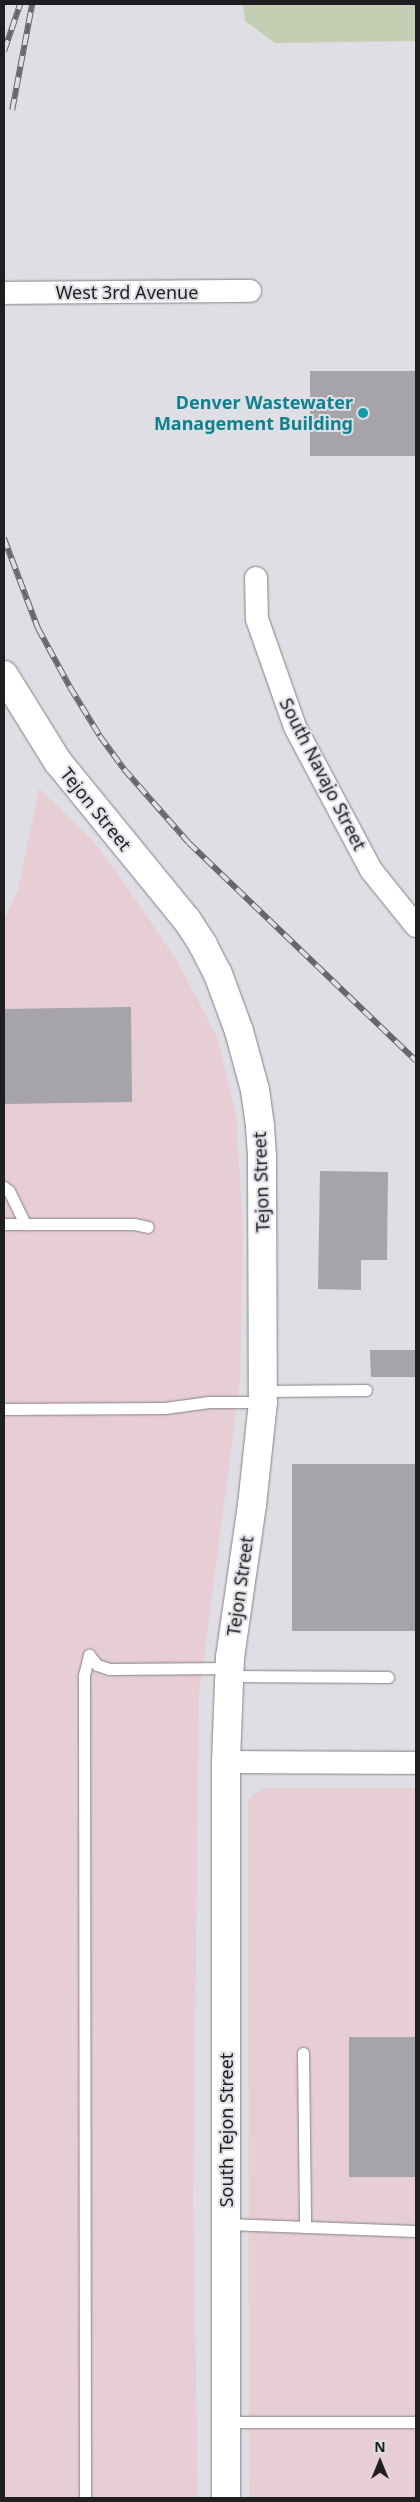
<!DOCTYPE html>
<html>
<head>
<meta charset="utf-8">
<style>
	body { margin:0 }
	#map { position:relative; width:420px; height:2502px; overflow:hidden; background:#dedee4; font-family:"Noto Sans",sans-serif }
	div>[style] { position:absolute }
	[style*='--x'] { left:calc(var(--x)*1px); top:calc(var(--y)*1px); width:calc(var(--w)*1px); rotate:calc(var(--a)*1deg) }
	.industrial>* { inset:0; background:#e7cdd4 }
	.green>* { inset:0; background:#c3ceb3 }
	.building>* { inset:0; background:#a6a3a9 }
	.roads { filter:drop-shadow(0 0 1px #838288) drop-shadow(0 0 1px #838288) }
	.service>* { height:11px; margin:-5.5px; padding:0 5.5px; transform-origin:5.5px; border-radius:5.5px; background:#fff }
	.minor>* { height:22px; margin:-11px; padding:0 11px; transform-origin:11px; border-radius:11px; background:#fff }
	.tertiary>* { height:28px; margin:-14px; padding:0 14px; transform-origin:14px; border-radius:14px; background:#fff }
	.rail>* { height:5.5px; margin-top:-2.75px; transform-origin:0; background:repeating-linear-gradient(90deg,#dedee4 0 11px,#67676a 0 22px); box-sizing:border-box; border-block:1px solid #67676a }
	.dots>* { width:14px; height:14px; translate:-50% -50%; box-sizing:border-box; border:2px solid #dedee4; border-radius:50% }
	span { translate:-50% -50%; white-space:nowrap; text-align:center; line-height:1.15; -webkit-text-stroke:4px #dedee4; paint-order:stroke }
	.street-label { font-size:18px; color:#1f1f21 }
	.culture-label { font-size:18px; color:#0d838f; font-weight:700 }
	.right { translate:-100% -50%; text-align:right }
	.frame { position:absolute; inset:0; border:5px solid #1f1f21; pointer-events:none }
	.north { position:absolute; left:355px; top:2437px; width:50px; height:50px; -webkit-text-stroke:4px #dedee4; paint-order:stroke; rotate:0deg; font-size:14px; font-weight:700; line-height:20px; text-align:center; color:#1f1f21 }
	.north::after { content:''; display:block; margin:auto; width:18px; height:22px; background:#1f1f21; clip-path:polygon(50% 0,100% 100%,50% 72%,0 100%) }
</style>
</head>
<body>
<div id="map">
	<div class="industrial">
		<i style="clip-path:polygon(39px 788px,94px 842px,138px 903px,179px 964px,218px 1039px,236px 1116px,243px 1230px,240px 1382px,199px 1696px,193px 2200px,198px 2498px,4px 2498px,4px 920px,18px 890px)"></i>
		<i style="clip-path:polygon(265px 1788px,416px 1788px,416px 2498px,249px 2498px,248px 1802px,252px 1796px)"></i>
	</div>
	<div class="green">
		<i style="clip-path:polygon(243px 4px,416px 4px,416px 41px,275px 43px,245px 21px)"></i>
	</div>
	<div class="building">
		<i style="clip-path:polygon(310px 371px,416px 371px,416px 456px,310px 456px)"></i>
		<i style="clip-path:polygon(131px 1007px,132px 1102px,4px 1104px,4px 1009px)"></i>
		<i style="clip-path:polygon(320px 1171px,388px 1172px,387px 1260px,361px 1260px,361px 1290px,318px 1289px)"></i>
		<i style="clip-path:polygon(370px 1350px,416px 1350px,416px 1377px,371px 1377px)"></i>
		<i style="clip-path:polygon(292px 1464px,416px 1464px,416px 1631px,292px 1631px)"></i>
		<i style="clip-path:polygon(349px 2037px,416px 2037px,416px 2177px,349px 2177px)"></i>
	</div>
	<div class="roads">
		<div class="service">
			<i style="--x:4;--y:1187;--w:6;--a:39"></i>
			<i style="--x:9;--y:1191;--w:37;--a:64"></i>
			<i style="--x:4;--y:1224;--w:130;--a:0"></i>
			<i style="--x:134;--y:1224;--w:14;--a:12"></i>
			<i style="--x:263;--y:1391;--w:103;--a:-0.6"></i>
			<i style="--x:4;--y:1409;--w:161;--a:-0.4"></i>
			<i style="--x:165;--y:1408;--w:44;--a:-7.8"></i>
			<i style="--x:209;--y:1402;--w:54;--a:0"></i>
			<i style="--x:89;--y:1655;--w:13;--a:51"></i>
			<i style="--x:97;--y:1665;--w:13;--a:18"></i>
			<i style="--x:109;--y:1669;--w:121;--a:-0.5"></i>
			<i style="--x:229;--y:1676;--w:159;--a:0.4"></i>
			<i style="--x:303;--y:2053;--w:174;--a:89.3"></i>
			<i style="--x:226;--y:2224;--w:190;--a:2.1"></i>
			<i style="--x:226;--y:2422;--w:190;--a:0"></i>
			<i style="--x:85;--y:2498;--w:823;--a:-90.07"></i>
			<i style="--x:84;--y:1675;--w:21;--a:-76"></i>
		</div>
		<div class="minor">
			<i style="--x:4;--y:293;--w:246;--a:-0.5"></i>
			<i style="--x:256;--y:578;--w:41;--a:88.6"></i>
			<i style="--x:257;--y:619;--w:114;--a:70.6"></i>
			<i style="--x:295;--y:727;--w:162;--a:62"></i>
			<i style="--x:371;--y:870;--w:72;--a:51.2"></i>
			<i style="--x:226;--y:1762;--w:190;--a:0.3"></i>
		</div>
		<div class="tertiary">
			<i style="--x:4;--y:675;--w:102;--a:58.2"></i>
			<i style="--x:58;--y:762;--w:204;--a:50.8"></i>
			<i style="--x:187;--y:920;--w:30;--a:57"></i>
			<i style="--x:203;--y:945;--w:33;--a:63"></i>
			<i style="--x:218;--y:974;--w:61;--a:69.8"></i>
			<i style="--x:239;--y:1031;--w:61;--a:74.8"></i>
			<i style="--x:255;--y:1090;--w:37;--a:82"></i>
			<i style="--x:260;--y:1127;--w:31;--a:86"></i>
			<i style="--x:262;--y:1158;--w:244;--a:89.8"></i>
			<i style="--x:263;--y:1402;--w:104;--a:96.1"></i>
			<i style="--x:252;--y:1505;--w:154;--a:98.2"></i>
			<i style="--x:230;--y:1657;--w:105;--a:92.2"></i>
			<i style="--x:226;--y:1762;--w:736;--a:90"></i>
		</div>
	</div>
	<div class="rail">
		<i style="--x:4;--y:51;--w:50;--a:-71.2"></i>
		<i style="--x:12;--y:110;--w:108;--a:-79.3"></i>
		<i style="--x:4;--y:538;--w:96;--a:69.3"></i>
		<i style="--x:38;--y:628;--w:67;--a:61.5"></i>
		<i style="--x:70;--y:687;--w:57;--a:58.5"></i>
		<i style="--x:100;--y:736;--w:41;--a:54"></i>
		<i style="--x:124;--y:769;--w:98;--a:48.7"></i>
		<i style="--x:189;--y:843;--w:315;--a:43.8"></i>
	</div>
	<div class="dots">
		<i style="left:363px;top:413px;background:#0f9aa8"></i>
	</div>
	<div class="street-label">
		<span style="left:127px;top:292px">West 3rd Avenue</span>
		<span style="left:323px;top:774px;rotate:63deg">South Navajo Street</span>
		<span style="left:96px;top:809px;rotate:51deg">Tejon Street</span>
		<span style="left:261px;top:1182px;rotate:-92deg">Tejon Street</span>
		<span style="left:240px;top:1586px;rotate:-82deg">Tejon Street</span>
		<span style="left:226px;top:2130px;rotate:-90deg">South Tejon Street</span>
	</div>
	<div class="culture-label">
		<span class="right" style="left:353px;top:413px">Denver Wastewater<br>Management Building</span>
	</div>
	<div class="frame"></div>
	<div class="north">N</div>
</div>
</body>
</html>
